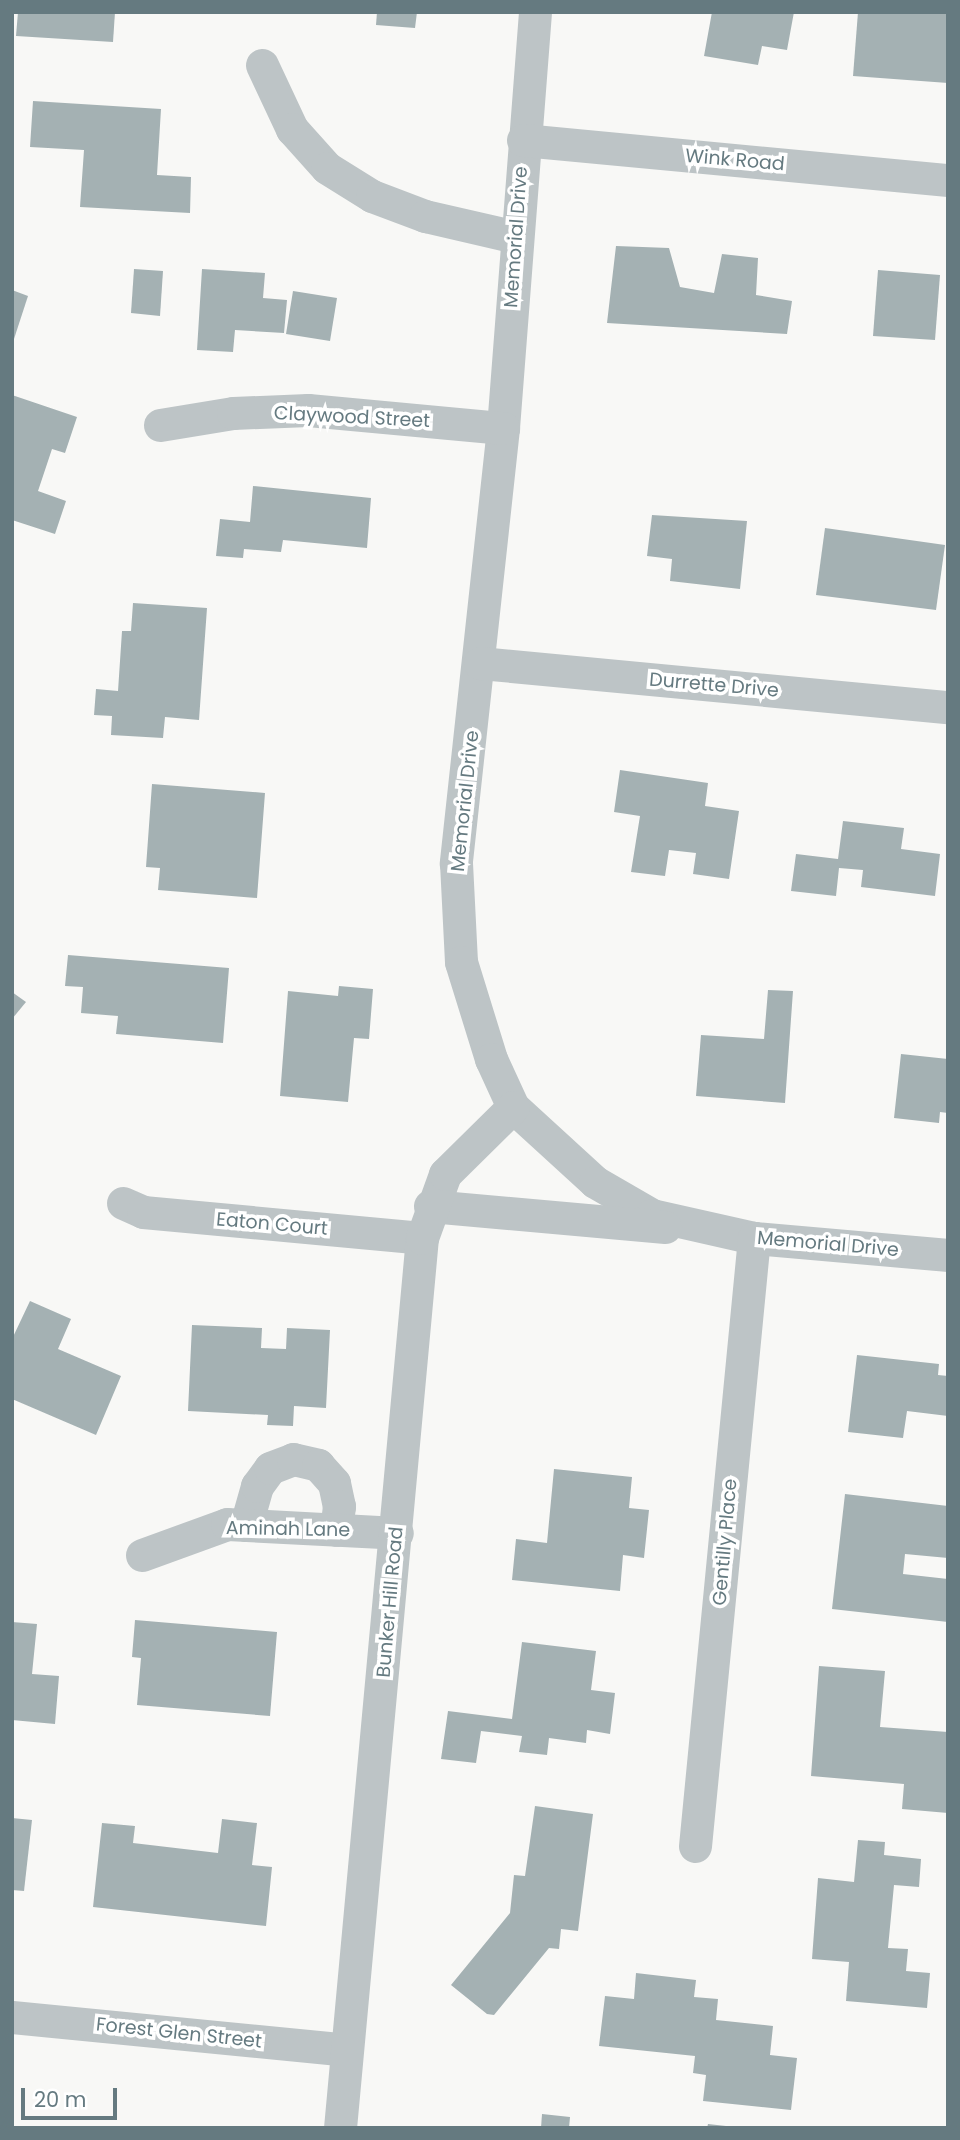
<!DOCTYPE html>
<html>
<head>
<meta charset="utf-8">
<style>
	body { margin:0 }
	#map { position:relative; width:960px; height:2140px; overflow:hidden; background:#f8f8f6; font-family:Poppins,sans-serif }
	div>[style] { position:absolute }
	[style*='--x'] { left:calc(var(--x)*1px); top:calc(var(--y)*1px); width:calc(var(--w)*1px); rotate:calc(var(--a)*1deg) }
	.building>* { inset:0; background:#a4b1b3 }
	.minor>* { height:33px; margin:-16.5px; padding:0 16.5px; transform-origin:16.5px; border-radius:16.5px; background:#bdc4c6 }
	span { translate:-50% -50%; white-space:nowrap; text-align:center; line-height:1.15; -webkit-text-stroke:7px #fff; paint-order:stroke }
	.street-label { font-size:19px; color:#657a80 }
	.frame { position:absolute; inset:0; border:14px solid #657a80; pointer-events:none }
	.scale { position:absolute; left:21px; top:2088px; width:96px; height:32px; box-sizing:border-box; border:4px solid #657a80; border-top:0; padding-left:9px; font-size:21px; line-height:24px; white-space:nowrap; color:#657a80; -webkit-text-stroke:5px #fff; paint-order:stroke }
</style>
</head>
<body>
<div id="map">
	<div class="building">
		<i style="clip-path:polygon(18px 12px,115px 12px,113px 42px,16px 36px)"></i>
		<i style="clip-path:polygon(377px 12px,417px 12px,415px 28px,376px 25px)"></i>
		<i style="clip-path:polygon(712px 12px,794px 12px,787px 50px,762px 46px,758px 65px,704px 56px)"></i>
		<i style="clip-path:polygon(858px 12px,948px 12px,948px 83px,853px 76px)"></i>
		<i style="clip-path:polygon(33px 101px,161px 109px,157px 175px,191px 177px,190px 213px,80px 207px,84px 150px,30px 147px)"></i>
		<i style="clip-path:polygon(616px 246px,669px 248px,680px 287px,714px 293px,722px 254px,758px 258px,756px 295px,792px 301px,787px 334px,607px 323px)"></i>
		<i style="clip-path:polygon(134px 269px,163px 271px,160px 316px,131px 313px)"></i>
		<i style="clip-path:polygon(202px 269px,265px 273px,263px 298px,287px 300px,284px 333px,235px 330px,233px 352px,197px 350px)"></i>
		<i style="clip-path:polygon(878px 270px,940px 275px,935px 340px,873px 336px)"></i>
		<i style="clip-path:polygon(12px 290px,28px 296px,13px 342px,12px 342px)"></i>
		<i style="clip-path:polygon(293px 291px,337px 298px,330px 341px,286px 334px)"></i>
		<i style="clip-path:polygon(12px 395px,77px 417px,65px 453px,52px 449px,38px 491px,66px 501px,55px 534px,12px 520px)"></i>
		<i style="clip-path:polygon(253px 486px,371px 498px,367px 548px,283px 540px,281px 552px,244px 549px,243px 558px,216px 556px,220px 519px,250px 522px)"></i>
		<i style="clip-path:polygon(652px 515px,747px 521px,740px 589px,670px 581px,672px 559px,647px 556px)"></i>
		<i style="clip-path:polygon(825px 528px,945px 545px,936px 610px,816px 595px)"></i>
		<i style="clip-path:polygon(133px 603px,207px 608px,199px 720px,165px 717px,163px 738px,111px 735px,112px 716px,94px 715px,96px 689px,118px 691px,122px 631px,131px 631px)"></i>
		<i style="clip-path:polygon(620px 770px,708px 783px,705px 806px,739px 811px,729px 879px,693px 874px,696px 853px,669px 850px,665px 876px,631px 872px,640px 816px,614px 812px)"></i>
		<i style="clip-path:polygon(152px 784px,265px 793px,257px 898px,158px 890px,160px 868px,146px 867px)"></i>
		<i style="clip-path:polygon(843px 821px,904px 828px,901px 849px,940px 854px,935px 896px,861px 887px,863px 870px,839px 868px,836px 896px,791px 891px,796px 854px,838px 859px)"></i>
		<i style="clip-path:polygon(68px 955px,229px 968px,223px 1043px,116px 1034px,118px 1016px,81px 1013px,83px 987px,65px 986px)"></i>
		<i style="clip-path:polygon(339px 986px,373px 989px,369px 1039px,354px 1038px,348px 1102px,280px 1096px,288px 991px,338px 996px)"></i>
		<i style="clip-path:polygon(768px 990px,793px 991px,785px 1103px,696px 1096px,701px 1035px,764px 1039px)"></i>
		<i style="clip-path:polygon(12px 992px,26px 1002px,12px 1019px)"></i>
		<i style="clip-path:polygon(901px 1054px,948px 1059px,948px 1113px,940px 1112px,939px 1123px,894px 1118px)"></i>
		<i style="clip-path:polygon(30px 1301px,71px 1319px,58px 1349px,121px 1376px,96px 1435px,12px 1399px,12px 1339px)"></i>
		<i style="clip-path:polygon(192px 1325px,262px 1328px,261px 1348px,286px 1349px,287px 1328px,330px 1330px,326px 1408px,294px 1406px,293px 1426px,267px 1425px,268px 1415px,188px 1411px)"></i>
		<i style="clip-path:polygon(857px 1355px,939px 1364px,938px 1375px,948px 1376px,948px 1416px,907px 1411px,903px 1438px,848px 1432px)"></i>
		<i style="clip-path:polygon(554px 1469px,632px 1477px,629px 1508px,649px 1510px,644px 1558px,623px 1555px,620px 1591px,512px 1580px,516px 1539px,547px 1543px)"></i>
		<i style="clip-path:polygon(845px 1494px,948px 1506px,948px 1558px,905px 1554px,903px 1574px,948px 1579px,948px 1622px,832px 1609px)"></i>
		<i style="clip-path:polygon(135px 1620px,277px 1632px,270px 1716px,137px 1705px,141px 1658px,132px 1657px)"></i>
		<i style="clip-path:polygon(12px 1622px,37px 1624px,32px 1674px,59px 1676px,55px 1724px,12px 1720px)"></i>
		<i style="clip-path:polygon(522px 1642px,596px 1651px,591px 1690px,615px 1693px,610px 1734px,587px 1730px,586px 1743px,549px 1738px,547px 1755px,519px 1752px,522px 1736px,481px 1731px,476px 1763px,441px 1759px,448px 1711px,512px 1719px)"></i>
		<i style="clip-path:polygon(819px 1666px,885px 1671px,880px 1727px,948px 1732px,948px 1813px,902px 1809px,904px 1784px,811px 1776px)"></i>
		<i style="clip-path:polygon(535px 1806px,593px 1814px,578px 1931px,561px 1929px,559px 1949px,549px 1948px,494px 2015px,487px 2014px,451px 1985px,510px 1913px,514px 1875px,525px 1876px)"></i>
		<i style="clip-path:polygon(12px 1818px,32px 1820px,24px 1891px,12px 1890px)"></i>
		<i style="clip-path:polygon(222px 1819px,257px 1823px,252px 1865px,272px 1867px,266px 1926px,93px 1907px,102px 1823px,135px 1826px,133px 1843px,218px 1853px)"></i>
		<i style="clip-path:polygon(858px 1840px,885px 1842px,884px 1855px,921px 1859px,919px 1887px,894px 1885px,888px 1948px,908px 1949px,906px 1971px,930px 1973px,927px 2008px,846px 2001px,849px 1962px,812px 1959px,818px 1878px,854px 1882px)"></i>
		<i style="clip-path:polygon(636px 1973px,696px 1980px,694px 1997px,718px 1999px,716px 2020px,773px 2026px,770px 2055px,797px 2058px,791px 2110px,703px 2101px,706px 2075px,693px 2073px,695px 2056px,599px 2046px,605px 1996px,634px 1999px)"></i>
		<i style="clip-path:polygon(542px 2114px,570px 2117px,569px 2128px,541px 2128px)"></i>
		<i style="clip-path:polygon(708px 2124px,726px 2126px,726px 2128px,707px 2128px)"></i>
	</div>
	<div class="minor">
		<i style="--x:535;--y:12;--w:417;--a:94.4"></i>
		<i style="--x:503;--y:428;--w:438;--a:96.2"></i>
		<i style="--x:456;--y:863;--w:99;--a:87.1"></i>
		<i style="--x:461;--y:962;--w:102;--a:72.8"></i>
		<i style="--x:491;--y:1059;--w:53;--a:65.4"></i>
		<i style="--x:513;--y:1107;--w:111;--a:42.4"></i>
		<i style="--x:595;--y:1182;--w:66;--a:30.1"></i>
		<i style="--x:652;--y:1215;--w:105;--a:12.7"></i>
		<i style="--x:754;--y:1238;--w:195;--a:5"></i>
		<i style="--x:262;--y:65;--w:71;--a:64.9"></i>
		<i style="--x:292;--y:129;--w:52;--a:48.1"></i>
		<i style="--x:327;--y:168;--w:53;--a:31.9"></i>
		<i style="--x:372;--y:196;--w:57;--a:20.7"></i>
		<i style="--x:425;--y:216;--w:93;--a:13"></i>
		<i style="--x:523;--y:140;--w:427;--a:5.4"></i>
		<i style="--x:160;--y:425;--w:74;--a:-9.3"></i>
		<i style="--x:233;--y:413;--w:75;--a:-2.3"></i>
		<i style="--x:308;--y:410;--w:196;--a:5.3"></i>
		<i style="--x:480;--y:663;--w:470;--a:5.4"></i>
		<i style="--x:123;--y:1203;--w:22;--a:24"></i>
		<i style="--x:143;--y:1212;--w:280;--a:5.3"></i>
		<i style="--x:430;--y:1206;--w:236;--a:5.1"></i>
		<i style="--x:246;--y:1525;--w:41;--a:-74.2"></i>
		<i style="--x:257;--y:1486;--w:22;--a:-54"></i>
		<i style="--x:270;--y:1468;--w:25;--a:-21"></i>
		<i style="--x:293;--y:1459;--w:26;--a:13"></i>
		<i style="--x:318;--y:1465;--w:24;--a:48"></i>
		<i style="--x:334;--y:1483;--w:24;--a:78"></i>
		<i style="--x:339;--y:1506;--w:24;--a:97"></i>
		<i style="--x:142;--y:1555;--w:90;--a:-20"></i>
		<i style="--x:227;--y:1524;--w:170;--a:3"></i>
		<i style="--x:695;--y:1846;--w:611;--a:-84.46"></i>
		<i style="--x:12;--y:2017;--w:336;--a:5.6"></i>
		<i style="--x:340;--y:2128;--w:894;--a:-84.74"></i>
		<i style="--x:422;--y:1238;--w:68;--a:-70.2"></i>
		<i style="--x:445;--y:1174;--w:95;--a:-44.6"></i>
	</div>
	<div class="street-label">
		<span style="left:735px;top:160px;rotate:5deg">Wink Road</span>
		<span style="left:516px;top:237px;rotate:-86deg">Memorial Drive</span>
		<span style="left:352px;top:417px;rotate:3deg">Claywood Street</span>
		<span style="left:714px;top:685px;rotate:5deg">Durrette Drive</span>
		<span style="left:465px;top:801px;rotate:-84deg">Memorial Drive</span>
		<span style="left:272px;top:1224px;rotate:5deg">Eaton Court</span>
		<span style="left:828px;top:1244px;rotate:5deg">Memorial Drive</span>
		<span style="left:288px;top:1529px;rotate:1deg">Aminah Lane</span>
		<span style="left:725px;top:1542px;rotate:-85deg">Gentilly Place</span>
		<span style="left:390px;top:1602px;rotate:-85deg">Bunker Hill Road</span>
		<span style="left:179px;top:2033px;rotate:6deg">Forest Glen Street</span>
	</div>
	<div class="frame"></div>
	<div class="scale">20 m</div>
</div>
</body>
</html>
